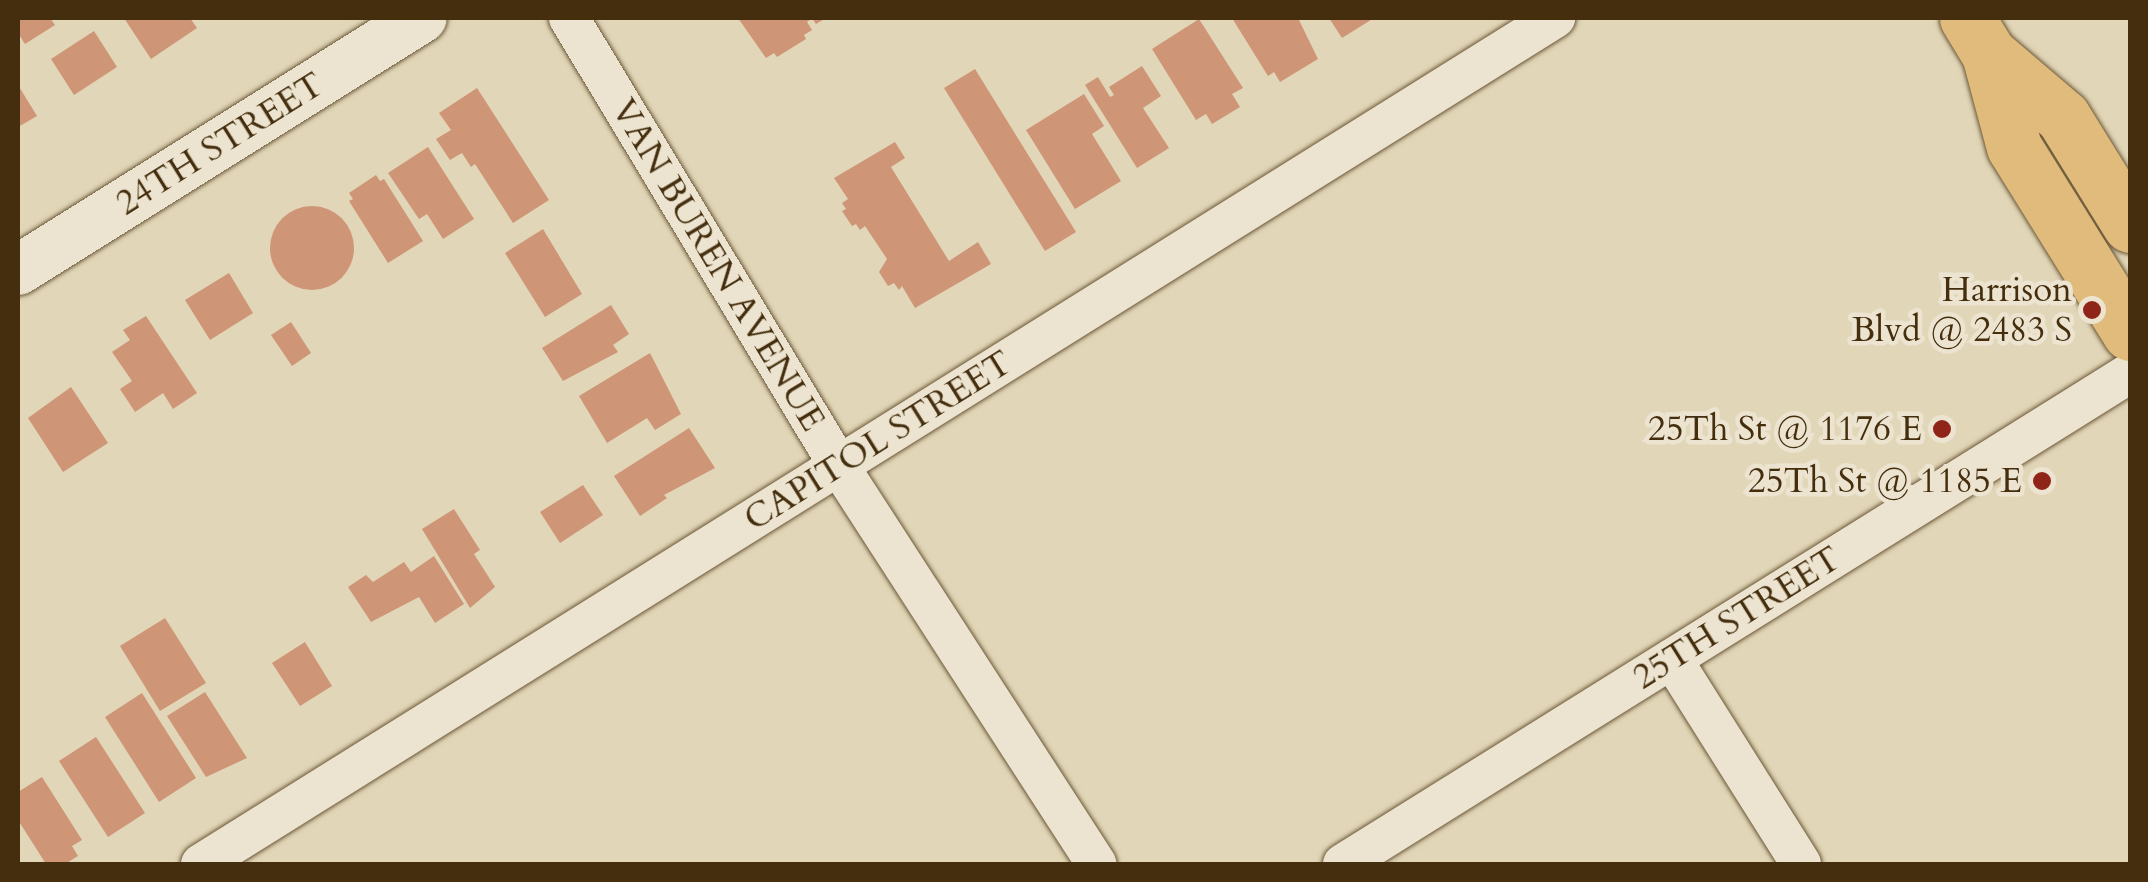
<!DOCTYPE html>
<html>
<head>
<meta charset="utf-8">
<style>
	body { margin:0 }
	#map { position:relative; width:2148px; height:882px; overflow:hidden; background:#e1d6b7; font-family:Cardo,serif }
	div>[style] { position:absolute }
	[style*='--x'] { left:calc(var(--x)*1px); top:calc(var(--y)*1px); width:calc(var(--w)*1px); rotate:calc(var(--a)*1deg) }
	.building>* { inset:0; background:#ce9576 }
	.round { border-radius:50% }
	.roads { filter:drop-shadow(0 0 2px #6b5838) drop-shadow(0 0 2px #6b5838) }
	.minor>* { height:40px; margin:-20px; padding:0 20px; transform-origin:20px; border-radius:20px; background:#ece4d0 }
	.tertiary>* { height:50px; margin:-25px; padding:0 25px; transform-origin:25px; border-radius:25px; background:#ece4d0 }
	.primary>* { height:55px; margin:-27.5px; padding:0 27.5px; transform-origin:27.5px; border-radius:27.5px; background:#e0bb7c }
	.dots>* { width:28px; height:28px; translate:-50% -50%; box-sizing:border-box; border:5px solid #ece4d0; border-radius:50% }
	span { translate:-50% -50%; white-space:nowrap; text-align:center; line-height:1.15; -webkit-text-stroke:9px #ece4d0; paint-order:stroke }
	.street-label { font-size:35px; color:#442e0d }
	.poi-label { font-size:35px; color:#442e0d }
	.right { translate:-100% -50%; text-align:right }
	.frame { position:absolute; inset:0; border:20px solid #442e0d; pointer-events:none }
</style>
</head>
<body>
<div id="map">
	<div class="building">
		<i style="clip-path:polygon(18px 18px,50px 18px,55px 25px,25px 44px,18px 33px)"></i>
		<i style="clip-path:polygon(124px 18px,190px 18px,197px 28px,151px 59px)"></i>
		<i style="clip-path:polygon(738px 18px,826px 18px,816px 24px,812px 18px,807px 22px,812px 30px,804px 35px,806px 39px,777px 57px,774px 53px,766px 58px)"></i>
		<i style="clip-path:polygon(1232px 18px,1298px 18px,1318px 59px,1280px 82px,1274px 72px,1268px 76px)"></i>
		<i style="clip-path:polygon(1329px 18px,1374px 18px,1342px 38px)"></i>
		<i style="clip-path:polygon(1199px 19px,1243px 88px,1232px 94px,1240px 107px,1212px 124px,1206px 114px,1196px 120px,1152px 49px)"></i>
		<i style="clip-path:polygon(94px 31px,117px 67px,74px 95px,51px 59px)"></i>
		<i style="clip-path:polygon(1142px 66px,1161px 96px,1143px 108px,1169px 148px,1137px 168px,1085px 85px,1098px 77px,1110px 97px,1114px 95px,1109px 87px)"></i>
		<i style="clip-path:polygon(975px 69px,1076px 232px,1045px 251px,944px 88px)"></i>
		<i style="clip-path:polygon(18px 85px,37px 116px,18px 127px)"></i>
		<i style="clip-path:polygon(477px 88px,549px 200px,513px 223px,475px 164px,471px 167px,462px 153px,450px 160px,436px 139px,451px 130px,439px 113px)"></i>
		<i style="clip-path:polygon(1084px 94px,1104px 126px,1092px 134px,1121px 181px,1075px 209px,1026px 130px)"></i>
		<i style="clip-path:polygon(895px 142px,905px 158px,891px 167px,949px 261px,978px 242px,991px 264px,915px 308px,902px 286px,899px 290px,894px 283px,888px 286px,879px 272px,887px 259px,865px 226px,860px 230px,856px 224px,852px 226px,842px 211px,846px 209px,842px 203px,848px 199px,834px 178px)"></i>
		<i style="clip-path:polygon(428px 147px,474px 219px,443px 239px,427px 214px,419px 219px,388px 173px)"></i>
		<i style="clip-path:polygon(376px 175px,380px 181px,384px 179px,423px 241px,388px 263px,349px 201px,353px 199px,349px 193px)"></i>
		<i class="round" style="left:270px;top:206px;width:84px;height:84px"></i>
		<i style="clip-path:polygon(543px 229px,582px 294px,545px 317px,505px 253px)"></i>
		<i style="clip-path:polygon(229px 273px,253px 313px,210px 340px,185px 300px)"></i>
		<i style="clip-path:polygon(611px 305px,629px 334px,613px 345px,618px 352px,563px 381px,542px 348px)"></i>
		<i style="clip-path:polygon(146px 316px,197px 393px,173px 409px,163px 393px,135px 412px,120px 389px,132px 381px,112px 352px,130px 340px,123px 330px)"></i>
		<i style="clip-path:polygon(291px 322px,311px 353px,292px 366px,271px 335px)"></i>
		<i style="clip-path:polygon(650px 353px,681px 414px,655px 430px,647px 418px,607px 443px,579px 396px)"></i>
		<i style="clip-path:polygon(71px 387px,108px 443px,63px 472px,28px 418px)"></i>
		<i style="clip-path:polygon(689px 428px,715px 468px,664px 495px,667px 498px,640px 516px,614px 476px)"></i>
		<i style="clip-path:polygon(583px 485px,603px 515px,560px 543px,540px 512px)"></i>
		<i style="clip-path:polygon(454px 509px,480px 550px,474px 554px,495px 587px,470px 608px,422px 529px)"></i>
		<i style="clip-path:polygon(434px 556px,464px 604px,435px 623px,419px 597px,371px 622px,348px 587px,366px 575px,373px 582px,404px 562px,411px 572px)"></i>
		<i style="clip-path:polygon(165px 618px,206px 683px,160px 711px,120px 646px)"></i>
		<i style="clip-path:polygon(305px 642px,332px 686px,300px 706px,272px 663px)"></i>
		<i style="clip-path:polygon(205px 692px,247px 758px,206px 777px,167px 716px)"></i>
		<i style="clip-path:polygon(142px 693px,196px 778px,159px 802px,105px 717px)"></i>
		<i style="clip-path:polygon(96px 737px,145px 813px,108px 837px,59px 761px)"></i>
		<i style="clip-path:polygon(42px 777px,82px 840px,72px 846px,78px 856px,65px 864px,46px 864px,18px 820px,18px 792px)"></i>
	</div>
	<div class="roads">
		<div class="minor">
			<i style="--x:569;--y:18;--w:523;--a:58.92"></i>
			<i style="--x:839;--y:466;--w:474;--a:57.1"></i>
			<i style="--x:1672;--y:659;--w:242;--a:57.8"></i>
			<i style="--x:201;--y:864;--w:1597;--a:-32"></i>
			<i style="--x:1343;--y:864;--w:928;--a:-31.96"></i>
		</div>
		<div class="tertiary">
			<i style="--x:18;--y:270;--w:476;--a:-32"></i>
		</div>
		<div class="primary">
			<i style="--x:1967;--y:18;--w:42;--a:58.6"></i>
			<i style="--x:1989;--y:54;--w:96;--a:75"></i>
			<i style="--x:2014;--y:147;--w:219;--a:58.1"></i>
			<i style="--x:1989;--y:54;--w:97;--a:40.4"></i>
			<i style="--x:2063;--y:117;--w:127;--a:58.2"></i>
		</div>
	</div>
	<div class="dots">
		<i style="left:2092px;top:310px;background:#8f2418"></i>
		<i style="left:1942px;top:429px;background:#8f2418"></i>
		<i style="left:2042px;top:481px;background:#8f2418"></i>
	</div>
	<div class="street-label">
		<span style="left:220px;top:144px;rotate:-32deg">24TH STREET</span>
		<span style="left:718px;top:265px;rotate:59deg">VAN BUREN AVENUE</span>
		<span style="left:878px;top:441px;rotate:-32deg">CAPITOL STREET</span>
		<span style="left:1737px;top:618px;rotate:-32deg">25TH STREET</span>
	</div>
	<div class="poi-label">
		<span class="right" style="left:2072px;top:310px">Harrison<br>Blvd @ 2483 S</span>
		<span class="right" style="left:1922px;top:429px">25Th St @ 1176 E</span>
		<span class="right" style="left:2022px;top:481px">25Th St @ 1185 E</span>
	</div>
	<div class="frame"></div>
</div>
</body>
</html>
